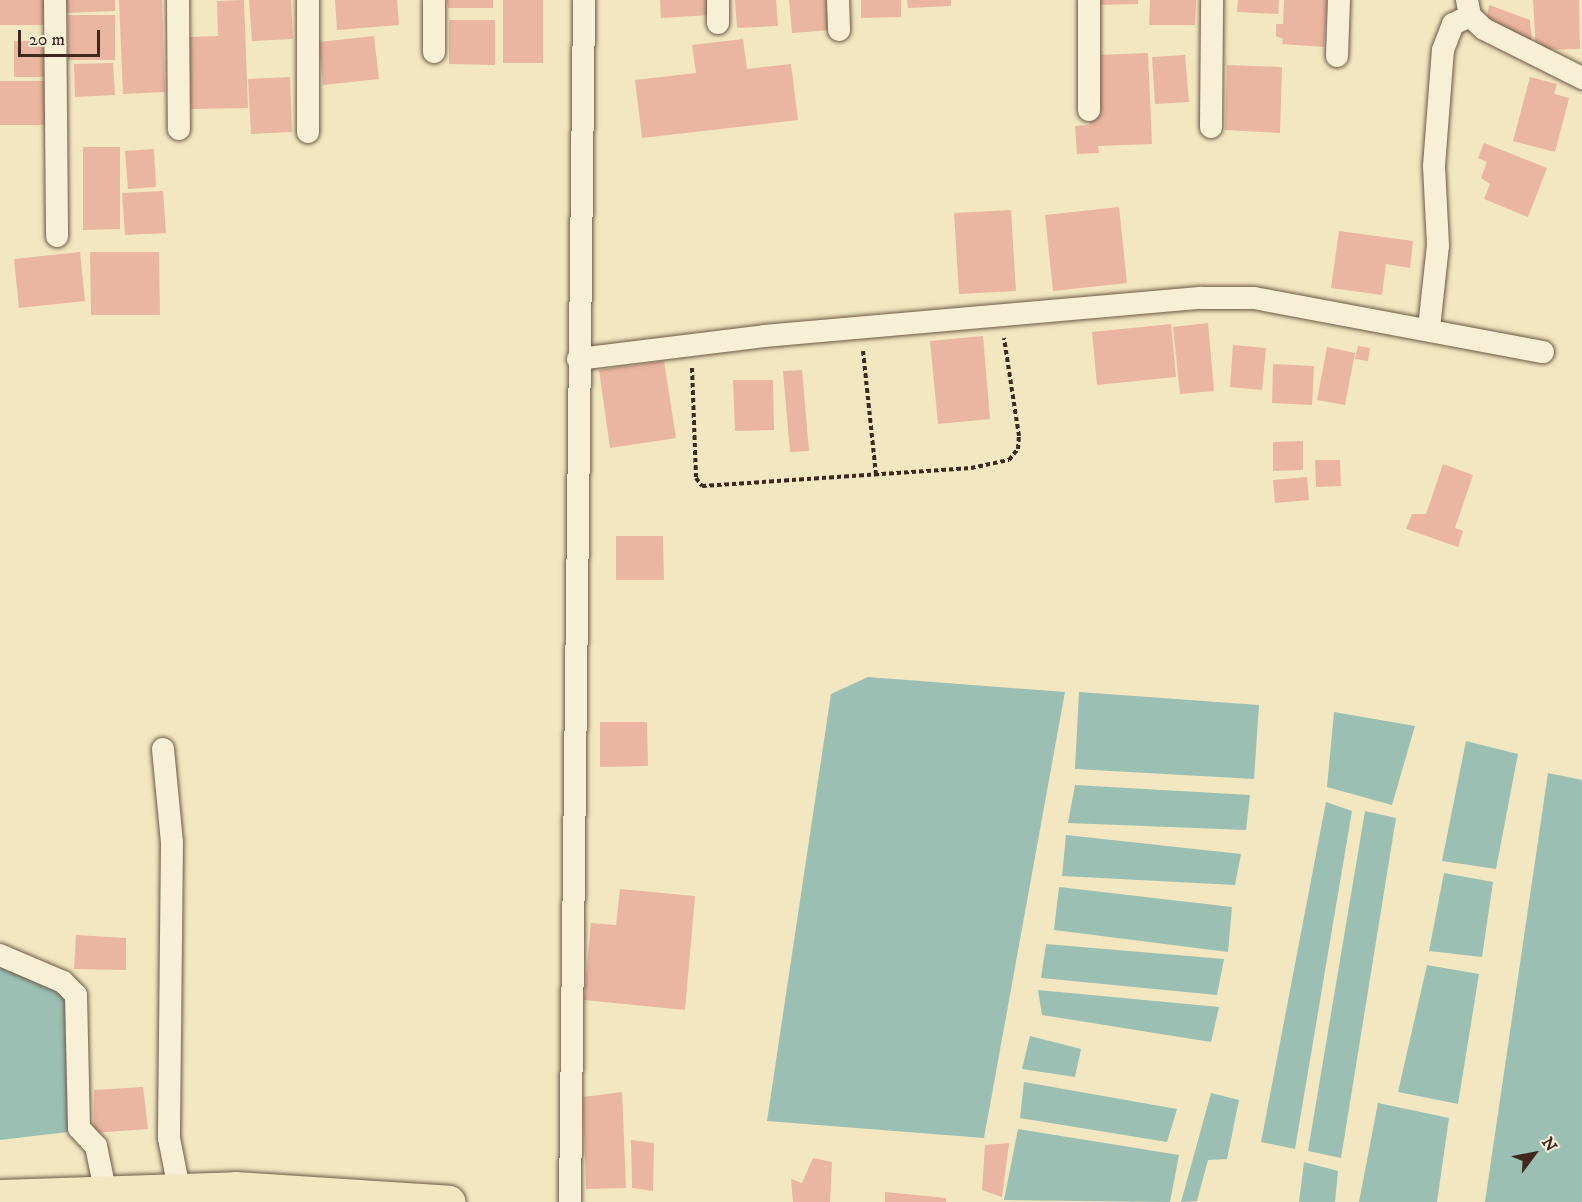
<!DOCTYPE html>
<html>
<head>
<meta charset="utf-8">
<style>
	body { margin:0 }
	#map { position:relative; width:1582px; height:1202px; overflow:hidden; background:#f2e7c0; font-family:"IM FELL DW Pica",serif }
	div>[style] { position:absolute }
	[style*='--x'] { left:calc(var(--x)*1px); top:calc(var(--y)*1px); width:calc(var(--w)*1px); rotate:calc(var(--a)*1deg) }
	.water>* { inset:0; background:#9bc0b3 }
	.building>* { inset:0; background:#eab6a1 }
	.path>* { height:4px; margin-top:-2px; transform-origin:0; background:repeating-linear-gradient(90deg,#3f281d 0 4.5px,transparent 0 7.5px) }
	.roads { filter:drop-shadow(0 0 2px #6c5846) drop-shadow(0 0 2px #6c5846) }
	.minor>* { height:22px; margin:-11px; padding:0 11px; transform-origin:11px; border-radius:11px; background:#f7efd6 }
	.trunk>* { height:33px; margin:-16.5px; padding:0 16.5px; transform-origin:16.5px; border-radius:16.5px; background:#f2e7c0 }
	span { translate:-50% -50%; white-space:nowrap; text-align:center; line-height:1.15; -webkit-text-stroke:4.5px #f7efd6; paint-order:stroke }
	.north { position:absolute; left:1504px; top:1124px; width:60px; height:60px; -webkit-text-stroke:4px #f7efd6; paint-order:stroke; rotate:58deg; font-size:16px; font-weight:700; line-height:24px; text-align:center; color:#3f281d }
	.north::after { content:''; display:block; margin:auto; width:21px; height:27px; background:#3f281d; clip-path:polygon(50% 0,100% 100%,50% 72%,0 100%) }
	.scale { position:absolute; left:18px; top:30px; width:82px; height:27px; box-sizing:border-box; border:3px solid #3f281d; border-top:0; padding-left:8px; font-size:18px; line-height:21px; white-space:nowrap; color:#3f281d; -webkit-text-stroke:4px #f7efd6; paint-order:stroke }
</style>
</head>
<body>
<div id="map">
	<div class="water">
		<i style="clip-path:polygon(868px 677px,1065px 692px,984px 1138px,767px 1121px,831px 694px)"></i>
		<i style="clip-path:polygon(1079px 692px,1259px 705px,1254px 779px,1075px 769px)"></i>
		<i style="clip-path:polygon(1334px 712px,1415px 726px,1392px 805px,1327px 787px)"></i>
		<i style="clip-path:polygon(1466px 741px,1518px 754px,1496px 869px,1442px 861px)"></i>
		<i style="clip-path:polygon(1548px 773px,1582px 780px,1582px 1202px,1485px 1202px)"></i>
		<i style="clip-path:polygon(1075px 785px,1250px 795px,1246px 830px,1068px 823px)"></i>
		<i style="clip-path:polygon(1326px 802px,1352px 811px,1295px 1149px,1261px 1142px)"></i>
		<i style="clip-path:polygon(1365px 811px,1396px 818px,1341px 1158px,1308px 1151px)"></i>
		<i style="clip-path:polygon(1066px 835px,1241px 854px,1235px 885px,1062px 876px)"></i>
		<i style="clip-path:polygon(1444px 873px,1493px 882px,1482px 957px,1429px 951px)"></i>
		<i style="clip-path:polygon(1059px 887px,1232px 907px,1228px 952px,1054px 930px)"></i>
		<i style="clip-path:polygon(1046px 944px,1224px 959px,1217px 995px,1041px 978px)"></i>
		<i style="clip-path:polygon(0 965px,70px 997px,68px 1132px,0 1140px)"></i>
		<i style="clip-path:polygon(1427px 965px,1479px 974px,1458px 1104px,1398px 1092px)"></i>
		<i style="clip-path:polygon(1038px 990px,1219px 1007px,1211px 1042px,1042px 1015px)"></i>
		<i style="clip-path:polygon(1030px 1036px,1081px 1049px,1075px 1077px,1022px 1069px)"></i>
		<i style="clip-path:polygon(1024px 1082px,1177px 1109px,1167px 1142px,1020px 1118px)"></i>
		<i style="clip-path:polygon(1211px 1093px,1239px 1100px,1227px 1159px,1208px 1160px,1197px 1201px,1181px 1202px)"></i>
		<i style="clip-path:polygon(1378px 1103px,1449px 1118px,1437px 1202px,1359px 1202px)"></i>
		<i style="clip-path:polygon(1018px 1129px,1179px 1155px,1170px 1202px,1004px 1200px)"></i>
		<i style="clip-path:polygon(1304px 1162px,1338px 1171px,1335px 1202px,1299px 1202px)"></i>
	</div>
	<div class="building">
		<i style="clip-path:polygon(0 0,45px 0,45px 25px,0 25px)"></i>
		<i style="clip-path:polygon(66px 0,115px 0,115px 11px,67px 13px)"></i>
		<i style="clip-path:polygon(119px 0,162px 0,165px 92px,123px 94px)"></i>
		<i style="clip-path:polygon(244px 0,248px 108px,191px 109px,189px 37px,218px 36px,217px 1px)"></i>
		<i style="clip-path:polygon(249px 0,291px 0,293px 39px,252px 41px)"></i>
		<i style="clip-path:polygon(335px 0,397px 0,399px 25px,337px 30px)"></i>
		<i style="clip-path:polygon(447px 0,493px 0,493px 8px,448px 8px)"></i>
		<i style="clip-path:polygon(503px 0,543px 0,543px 63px,503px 63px)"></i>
		<i style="clip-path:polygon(660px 0,710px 0,711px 15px,661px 18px)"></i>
		<i style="clip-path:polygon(735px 0,776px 0,778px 26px,737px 28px)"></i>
		<i style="clip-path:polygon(789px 0,829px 0,831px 30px,792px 33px)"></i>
		<i style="clip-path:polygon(861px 0,901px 0,901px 17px,861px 18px)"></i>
		<i style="clip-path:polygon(907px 0,951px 0,951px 6px,908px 8px)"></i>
		<i style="clip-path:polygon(1097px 0,1138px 0,1138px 4px,1097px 5px)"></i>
		<i style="clip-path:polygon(1150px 0,1196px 0,1195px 25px,1149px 25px)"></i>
		<i style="clip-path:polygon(1238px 0,1279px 0,1278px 14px,1237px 12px)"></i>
		<i style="clip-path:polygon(1284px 0,1327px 0,1324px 47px,1282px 44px,1283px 39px,1276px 36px,1276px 24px,1283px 24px)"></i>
		<i style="clip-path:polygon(1533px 0,1579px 0,1580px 49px,1536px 50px)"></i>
		<i style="clip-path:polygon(1489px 5px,1530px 20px,1532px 42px,1487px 18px)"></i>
		<i style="clip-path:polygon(68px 15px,115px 15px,115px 60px,68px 60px)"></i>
		<i style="clip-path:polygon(449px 20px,495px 20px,495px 65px,449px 64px)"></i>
		<i style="clip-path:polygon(374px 36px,379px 79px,323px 85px,319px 42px)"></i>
		<i style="clip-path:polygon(743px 39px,747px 69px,791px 64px,798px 120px,642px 138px,635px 80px,696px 73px,692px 45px)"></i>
		<i style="clip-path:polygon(14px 41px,43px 41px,44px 77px,14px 77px)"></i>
		<i style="clip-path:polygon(1148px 53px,1152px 144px,1098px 146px,1099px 153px,1077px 154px,1075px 126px,1089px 125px,1092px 114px,1101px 114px,1098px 55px)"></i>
		<i style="clip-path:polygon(1185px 55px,1189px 102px,1155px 104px,1152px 57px)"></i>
		<i style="clip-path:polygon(113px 63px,115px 95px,75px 97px,74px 64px)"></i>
		<i style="clip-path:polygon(1227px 65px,1282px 67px,1280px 133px,1225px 130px)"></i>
		<i style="clip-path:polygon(290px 77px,292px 132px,251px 134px,248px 79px)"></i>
		<i style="clip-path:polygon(1530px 77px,1557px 84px,1554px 94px,1569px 98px,1555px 152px,1513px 141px)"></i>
		<i style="clip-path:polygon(0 81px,47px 81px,48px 125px,0 125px)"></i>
		<i style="clip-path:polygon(1484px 143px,1547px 168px,1528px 217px,1484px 199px,1490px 184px,1481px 178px,1487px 162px,1478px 158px)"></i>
		<i style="clip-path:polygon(83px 147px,120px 147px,120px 229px,83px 230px)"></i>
		<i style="clip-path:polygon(154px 149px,156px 187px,128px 189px,125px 151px)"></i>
		<i style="clip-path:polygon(163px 191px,166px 233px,125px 235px,122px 193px)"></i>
		<i style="clip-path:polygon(1119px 207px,1127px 283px,1053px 291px,1045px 215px)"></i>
		<i style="clip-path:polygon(1011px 210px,1016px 291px,959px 294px,954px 213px)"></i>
		<i style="clip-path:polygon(1339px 231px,1413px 241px,1410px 268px,1386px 264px,1382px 295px,1331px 288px)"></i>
		<i style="clip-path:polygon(80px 252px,85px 301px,19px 308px,14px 259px)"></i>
		<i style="clip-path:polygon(90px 252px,159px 252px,160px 315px,91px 315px)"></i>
		<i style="clip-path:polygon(1208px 323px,1214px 391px,1180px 394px,1173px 327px)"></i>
		<i style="clip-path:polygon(1171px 324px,1176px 377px,1097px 385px,1092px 332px)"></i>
		<i style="clip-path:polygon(983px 336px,990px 419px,938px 424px,930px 341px)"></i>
		<i style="clip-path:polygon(1233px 345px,1266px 348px,1262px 390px,1230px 387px)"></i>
		<i style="clip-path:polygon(1358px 346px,1370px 348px,1368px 361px,1355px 359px)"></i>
		<i style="clip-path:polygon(1327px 347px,1355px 353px,1345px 405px,1317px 400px)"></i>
		<i style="clip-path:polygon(664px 361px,676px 438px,610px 448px,599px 370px)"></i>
		<i style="clip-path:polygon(1273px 364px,1314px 366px,1312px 405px,1272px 403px)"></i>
		<i style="clip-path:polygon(802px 370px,809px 451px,790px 452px,783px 371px)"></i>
		<i style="clip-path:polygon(733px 380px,773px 380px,774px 430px,735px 431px)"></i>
		<i style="clip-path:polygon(1303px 441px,1303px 470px,1273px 471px,1273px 442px)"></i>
		<i style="clip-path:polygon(1315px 460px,1340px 460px,1341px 486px,1316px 487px)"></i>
		<i style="clip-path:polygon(1443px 464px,1473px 475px,1455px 528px,1463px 531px,1458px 547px,1406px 529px,1412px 514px,1426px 514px)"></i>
		<i style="clip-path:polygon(1307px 477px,1309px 500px,1275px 503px,1273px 480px)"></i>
		<i style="clip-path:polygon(616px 536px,663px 536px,664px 580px,616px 580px)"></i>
		<i style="clip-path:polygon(600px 722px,647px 722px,648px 766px,600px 767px)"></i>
		<i style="clip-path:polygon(620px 889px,695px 896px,685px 1010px,584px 1000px,591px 923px,616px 925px)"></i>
		<i style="clip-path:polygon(76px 935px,126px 938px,126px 970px,74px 969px)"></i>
		<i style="clip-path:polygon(143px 1087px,148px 1129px,93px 1133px,94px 1090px)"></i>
		<i style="clip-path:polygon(622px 1092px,626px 1188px,586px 1189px,583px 1097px)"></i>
		<i style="clip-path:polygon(631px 1140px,654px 1143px,653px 1191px,632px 1188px)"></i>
		<i style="clip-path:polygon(1009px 1143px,1002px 1197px,982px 1190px,985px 1145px)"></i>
		<i style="clip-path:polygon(813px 1158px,832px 1162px,830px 1202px,793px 1202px,791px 1179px,802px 1183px)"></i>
		<i style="clip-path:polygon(885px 1192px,946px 1198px,946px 1202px,885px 1202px)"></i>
	</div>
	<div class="path">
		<i style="--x:863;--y:351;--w:125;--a:84"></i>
		<i style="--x:692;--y:368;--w:110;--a:87.9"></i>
		<i style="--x:696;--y:478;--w:10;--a:53"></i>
		<i style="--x:702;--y:486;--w:270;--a:-3.8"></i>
		<i style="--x:971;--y:468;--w:39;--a:-12"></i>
		<i style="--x:1009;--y:460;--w:14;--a:-51"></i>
		<i style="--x:1018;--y:449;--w:13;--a:-86"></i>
		<i style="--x:1019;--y:436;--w:99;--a:-98.7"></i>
	</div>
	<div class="roads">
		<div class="minor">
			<i style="--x:55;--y:0;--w:236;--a:89.5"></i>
			<i style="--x:178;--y:0;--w:129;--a:89.6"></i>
			<i style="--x:308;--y:0;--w:132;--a:90"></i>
			<i style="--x:434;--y:0;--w:52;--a:90"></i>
			<i style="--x:718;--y:0;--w:23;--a:90"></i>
			<i style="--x:838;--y:0;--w:30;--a:88"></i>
			<i style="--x:1467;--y:0;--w:16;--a:79"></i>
			<i style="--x:1470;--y:16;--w:19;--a:43"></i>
			<i style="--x:1484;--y:29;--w:110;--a:26.6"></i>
			<i style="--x:1337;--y:56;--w:56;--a:-88"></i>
			<i style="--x:1089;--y:110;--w:110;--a:-90"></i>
			<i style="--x:1211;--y:127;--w:127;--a:-89.5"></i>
			<i style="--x:1429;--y:328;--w:83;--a:-83.8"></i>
			<i style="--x:1438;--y:245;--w:79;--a:-92.9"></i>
			<i style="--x:1434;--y:166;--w:116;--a:-85.6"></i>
			<i style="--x:1443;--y:50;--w:28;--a:-69"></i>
			<i style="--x:1453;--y:24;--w:19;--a:-25"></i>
			<i style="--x:578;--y:359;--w:187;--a:-7"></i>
			<i style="--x:764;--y:336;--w:440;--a:-5"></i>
			<i style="--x:1202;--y:298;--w:52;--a:0"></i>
			<i style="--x:1254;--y:298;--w:294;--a:10.6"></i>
			<i style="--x:163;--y:749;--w:94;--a:84.5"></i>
			<i style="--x:172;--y:843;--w:295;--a:90.6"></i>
			<i style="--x:169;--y:1138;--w:52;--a:78.9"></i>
			<i style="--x:179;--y:1189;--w:13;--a:99"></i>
			<i style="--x:0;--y:955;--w:69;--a:23.2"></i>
			<i style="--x:63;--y:982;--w:18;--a:45"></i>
			<i style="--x:76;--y:995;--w:133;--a:88.7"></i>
			<i style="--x:79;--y:1128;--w:25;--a:47"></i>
			<i style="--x:96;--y:1146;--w:45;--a:78.4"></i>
			<i style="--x:570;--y:1202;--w:1202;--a:-89.33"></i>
		</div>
		<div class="trunk">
			<i style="--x:0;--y:1196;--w:235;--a:-1.9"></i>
			<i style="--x:235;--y:1188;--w:214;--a:3.7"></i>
		</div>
	</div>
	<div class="north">N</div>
	<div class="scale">20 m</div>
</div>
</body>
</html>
